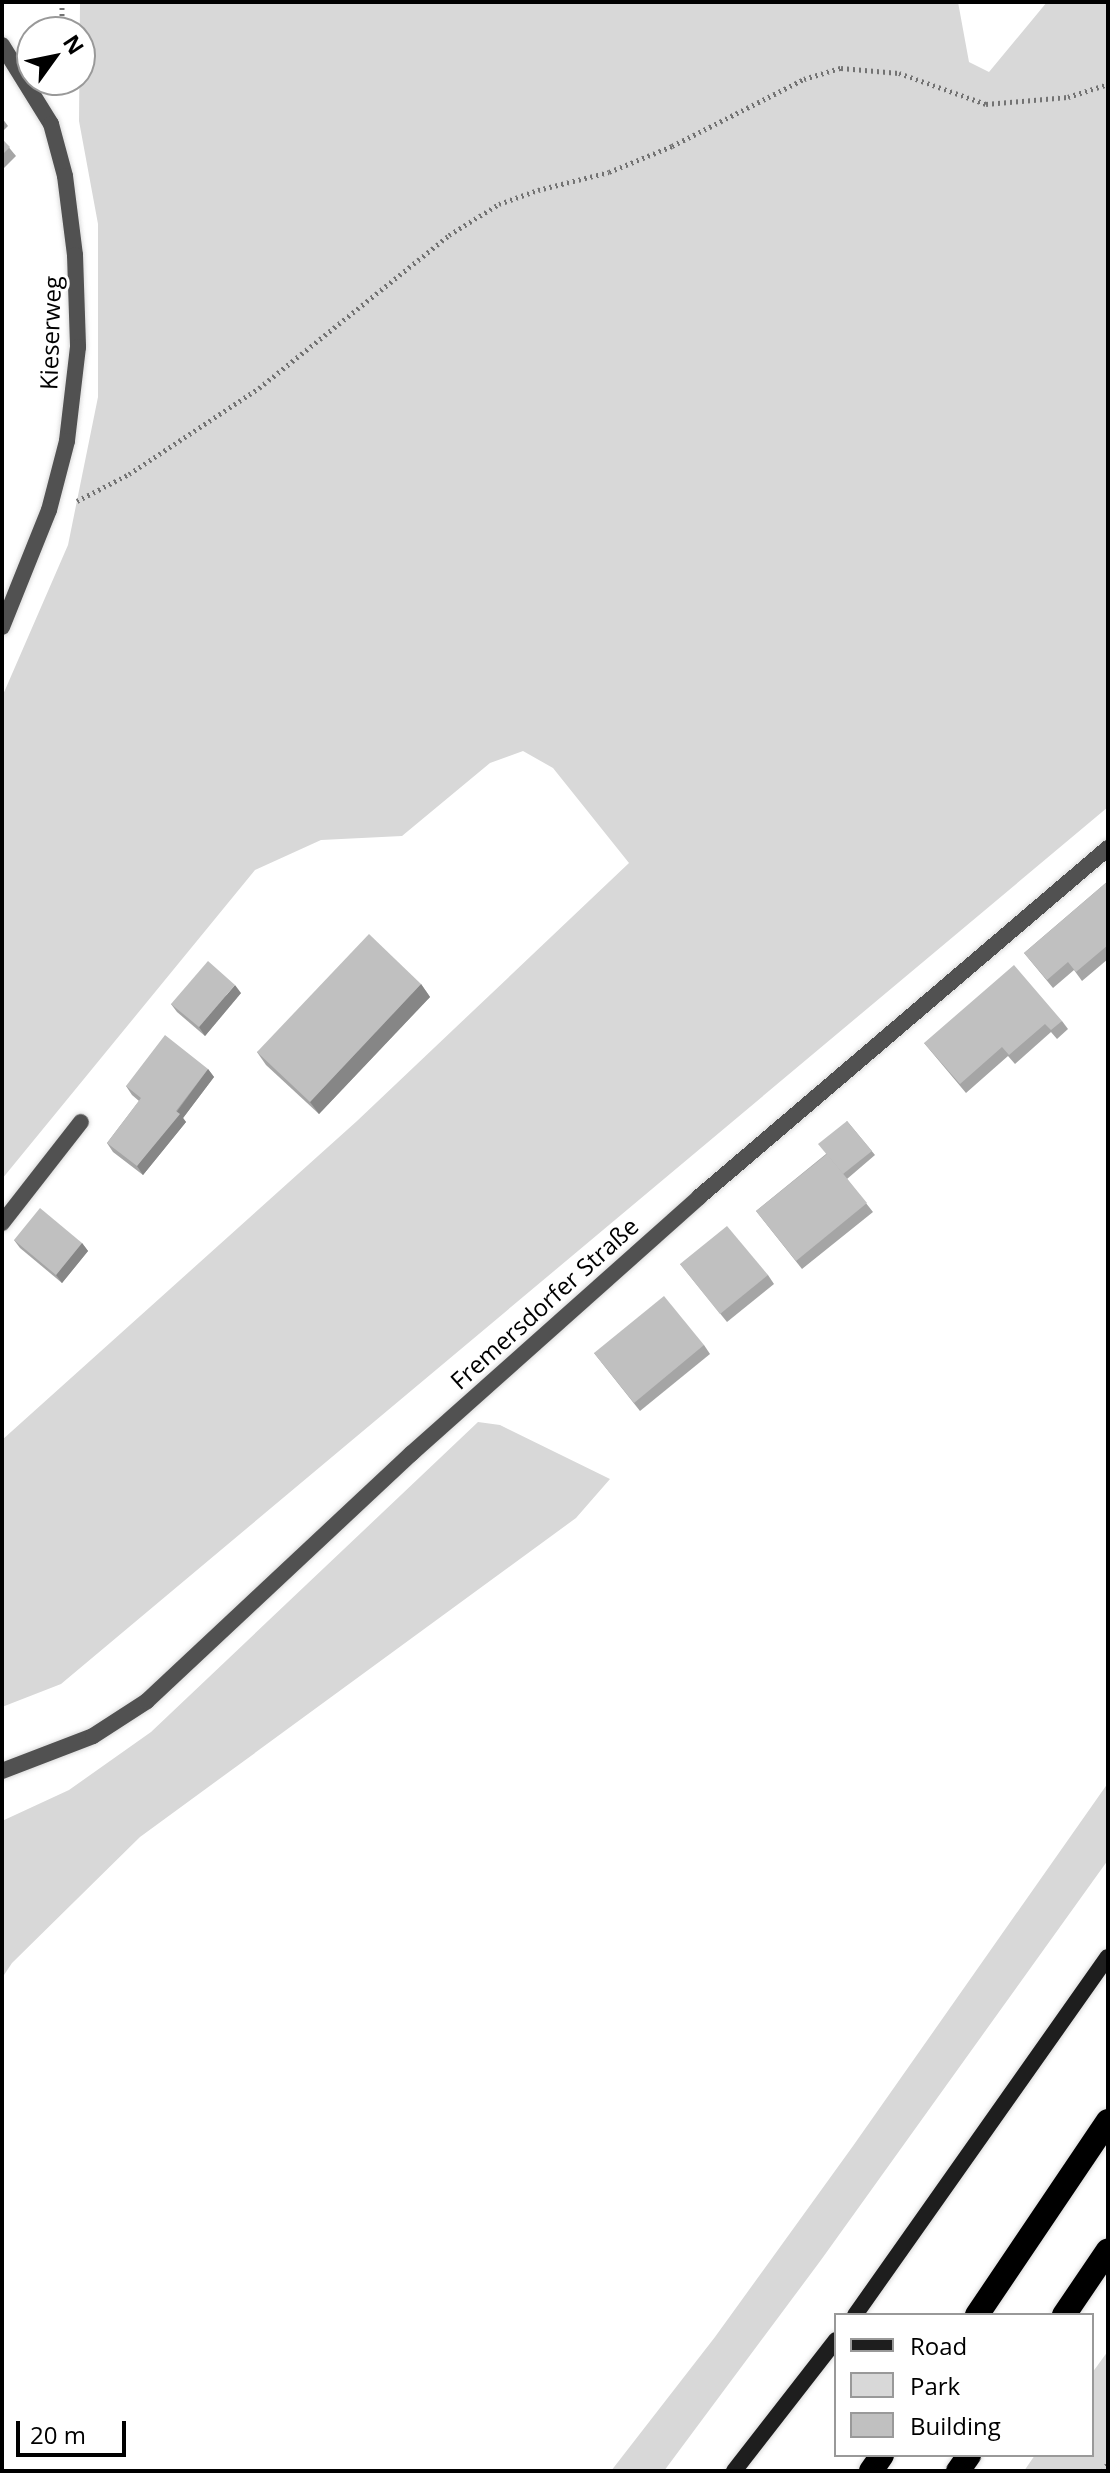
<!DOCTYPE html>
<html>
<head>
<meta charset="utf-8">
<style>
	body { margin:0 }
	#map { position:relative; width:1110px; height:2473px; overflow:hidden; background:#fff; font-family:"Open Sans",sans-serif }
	div>[style] { position:absolute }
	[style*='--x'] { left:calc(var(--x)*1px); top:calc(var(--y)*1px); width:calc(var(--w)*1px); rotate:calc(var(--a)*1deg) }
	.green>* { inset:0; background:#d8d8d8 }
	.path>* { height:5px; margin-top:-2.5px; transform-origin:0; background:repeating-linear-gradient(90deg,#737373 0 2px,transparent 0 6px) }
	.roads { filter:drop-shadow(0 0 2px #dbdbdb) drop-shadow(0 0 2px #dbdbdb) }
	.lane>* { height:16px; margin:-8px; padding:0 8px; transform-origin:8px; border-radius:8px; background:#515151 }
	.street>* { height:16px; margin:-8px; padding:0 8px; transform-origin:8px; border-radius:8px; background:#515151 }
	.secondary>* { height:16px; margin:-8px; padding:0 8px; transform-origin:8px; border-radius:8px; background:#1e1e1e }
	.highway>* { height:24px; margin:-12px; padding:0 12px; transform-origin:12px; border-radius:12px; background:#000 }
	.wall>* { inset:0; background:#a5a5a5 }
	.shaded-wall>* { inset:0; background:#868686 }
	.building>* { inset:0; background:#c0c0c0 }
	span { translate:-50% -50%; white-space:nowrap; text-align:center; line-height:1.15; -webkit-text-stroke:6px #fff; paint-order:stroke }
	.street-label { font-size:24px; color:#000 }
	.frame { position:absolute; inset:0; border:4px solid #000; pointer-events:none }
	.legend { position:absolute; left:834px; top:2313px; width:260px; height:144px; box-sizing:border-box; background:#fff; border:2px solid #999; margin:0; padding:10px 14px; list-style:none; font-size:24px; color:#000 }
	.legend li { display:flex; align-items:center; gap:16px; height:40px }
	.legend b { width:40px; border:2px solid #999 }
	.north { position:absolute; left:16px; top:16px; width:80px; height:80px; box-sizing:border-box; background:#fff; border:2px solid #999; border-radius:50%; rotate:57deg; font-size:22px; font-weight:700; line-height:32px; text-align:center; color:#000 }
	.north::after { content:''; display:block; margin:auto; width:28px; height:36px; background:#000; clip-path:polygon(50% 0,100% 100%,50% 72%,0 100%) }
	.scale { position:absolute; left:16px; top:2421px; width:110px; height:36px; box-sizing:border-box; border:4px solid #000; border-top:0; padding-left:10px; font-size:24px; line-height:28px; white-space:nowrap; color:#000; -webkit-text-stroke:6px #fff; paint-order:stroke }
</style>
</head>
<body>
<div id="map">
	<div class="green">
		<i style="clip-path:polygon(80px 2px,958px 2px,969px 62px,989px 72px,1047px 2px,1108px 2px,1108px 807px,61px 1684px,2px 1707px,2px 1440px,357px 1121px,629px 863px,553px 768px,523px 751px,490px 763px,402px 836px,321px 840px,255px 870px,2px 1179px,2px 697px,68px 545px,98px 397px,98px 224px,79px 121px)"></i>
		<i style="clip-path:polygon(478px 1422px,500px 1425px,610px 1479px,576px 1518px,140px 1837px,12px 1963px,2px 1978px,2px 1821px,69px 1790px,151px 1732px)"></i>
		<i style="clip-path:polygon(1108px 1783px,1108px 1860px,821px 2260px,664px 2471px,611px 2471px,715px 2337px,853px 2146px)"></i>
		<i style="clip-path:polygon(1108px 2351px,1108px 2471px,1024px 2471px,1035px 2455px,1092px 2455px,1092px 2373px)"></i>
	</div>
	<div class="path">
		<i style="--x:62;--y:2;--w:30;--a:90"></i>
		<i style="--x:77;--y:501;--w:59;--a:-27.4"></i>
		<i style="--x:129;--y:474;--w:156;--a:-33.5"></i>
		<i style="--x:259;--y:388;--w:244;--a:-38.8"></i>
		<i style="--x:449;--y:235;--w:59;--a:-31.8"></i>
		<i style="--x:499;--y:204;--w:41;--a:-19.7"></i>
		<i style="--x:538;--y:190;--w:73;--a:-14.2"></i>
		<i style="--x:609;--y:172;--w:68;--a:-22.4"></i>
		<i style="--x:672;--y:146;--w:148;--a:-26.9"></i>
		<i style="--x:804;--y:79;--w:39;--a:-17"></i>
		<i style="--x:841;--y:68;--w:58;--a:4.9"></i>
		<i style="--x:899;--y:73;--w:92;--a:19.6"></i>
		<i style="--x:986;--y:104;--w:82;--a:-4.9"></i>
		<i style="--x:1068;--y:97;--w:42;--a:-18"></i>
		<i style="--x:1103;--y:2471;--w:9;--a:-58"></i>
	</div>
	<div class="roads">
		<div class="lane">
			<i style="--x:2;--y:1223;--w:128;--a:-52"></i>
		</div>
		<div class="street">
			<i style="--x:2;--y:45;--w:93;--a:58.2"></i>
			<i style="--x:51;--y:124;--w:54;--a:74.9"></i>
			<i style="--x:65;--y:176;--w:80;--a:82.8"></i>
			<i style="--x:75;--y:255;--w:92;--a:88.1"></i>
			<i style="--x:78;--y:347;--w:95;--a:96.7"></i>
			<i style="--x:67;--y:441;--w:71;--a:104.6"></i>
			<i style="--x:49;--y:510;--w:126;--a:111.9"></i>
			<i style="--x:2;--y:1771;--w:97;--a:-21"></i>
			<i style="--x:93;--y:1736;--w:64;--a:-32.9"></i>
			<i style="--x:147;--y:1701;--w:362;--a:-43.1"></i>
			<i style="--x:411;--y:1454;--w:386;--a:-41.7"></i>
			<i style="--x:699;--y:1197;--w:538;--a:-40.47"></i>
		</div>
		<div class="secondary">
			<i style="--x:855;--y:2315;--w:438;--a:-54.8"></i>
			<i style="--x:734;--y:2471;--w:166;--a:-52.1"></i>
		</div>
		<div class="highway">
			<i style="--x:977;--y:2315;--w:234;--a:-56"></i>
			<i style="--x:1064;--y:2315;--w:78;--a:-55.9"></i>
			<i style="--x:871;--y:2471;--w:19;--a:-55"></i>
			<i style="--x:958;--y:2471;--w:19;--a:-55"></i>
		</div>
	</div>
	<div class="wall">
		<i style="clip-path:polygon(2px 118px,8px 126px,2px 132px)"></i>
		<i style="clip-path:polygon(2px 139px,16px 156px,2px 170px)"></i>
		<i style="clip-path:polygon(1108px 881px,1108px 959px,1082px 981px,1074px 970px,1053px 988px,1024px 953px)"></i>
		<i style="clip-path:polygon(421px 984px,430px 997px,319px 1114px,266px 1065px,257px 1052px)"></i>
		<i style="clip-path:polygon(241px 993px,205px 1036px,177px 1012px,171px 1004px)"></i>
		<i style="clip-path:polygon(1062px 1021px,1068px 1029px,1057px 1039px,1051px 1032px,1015px 1064px,1008px 1056px,966px 1093px,924px 1043px)"></i>
		<i style="clip-path:polygon(208px 1069px,214px 1077px,183px 1118px,186px 1122px,143px 1175px,113px 1152px,107px 1143px,139px 1101px,132px 1095px,126px 1086px)"></i>
		<i style="clip-path:polygon(847px 1121px,875px 1155px,847px 1179px,873px 1212px,802px 1269px,756px 1211px,826px 1154px)"></i>
		<i style="clip-path:polygon(14px 1240px,82px 1243px,88px 1251px,62px 1283px,20px 1248px)"></i>
		<i style="clip-path:polygon(680px 1264px,768px 1275px,774px 1284px,727px 1322px)"></i>
		<i style="clip-path:polygon(704px 1345px,710px 1354px,640px 1411px,594px 1353px)"></i>
	</div>
	<div class="shaded-wall">
		<i style="clip-path:polygon(421px 984px,430px 997px,319px 1114px,310px 1102px)"></i>
		<i style="clip-path:polygon(235px 985px,241px 993px,205px 1036px,199px 1027px)"></i>
		<i style="clip-path:polygon(208px 1069px,214px 1077px,183px 1118px,186px 1122px,143px 1175px,137px 1166px)"></i>
		<i style="clip-path:polygon(82px 1243px,88px 1251px,62px 1283px,56px 1275px)"></i>
	</div>
	<div class="building">
		<i style="clip-path:polygon(2px 139px,10px 147px,2px 155px)"></i>
		<i style="clip-path:polygon(1108px 881px,1108px 945px,1076px 972px,1068px 962px,1047px 980px,1024px 953px)"></i>
		<i style="clip-path:polygon(369px 934px,421px 984px,310px 1102px,257px 1052px)"></i>
		<i style="clip-path:polygon(208px 961px,235px 985px,199px 1027px,171px 1004px)"></i>
		<i style="clip-path:polygon(1014px 965px,1062px 1021px,1051px 1030px,1045px 1024px,1009px 1055px,1002px 1047px,960px 1084px,924px 1043px)"></i>
		<i style="clip-path:polygon(165px 1035px,208px 1069px,176px 1111px,180px 1114px,137px 1166px,107px 1143px,141px 1098px,126px 1086px)"></i>
		<i style="clip-path:polygon(847px 1121px,872px 1151px,843px 1174px,818px 1144px)"></i>
		<i style="clip-path:polygon(827px 1154px,867px 1203px,796px 1261px,756px 1211px)"></i>
		<i style="clip-path:polygon(40px 1208px,82px 1243px,56px 1275px,14px 1240px)"></i>
		<i style="clip-path:polygon(727px 1226px,768px 1275px,720px 1314px,680px 1264px)"></i>
		<i style="clip-path:polygon(664px 1296px,704px 1345px,634px 1403px,594px 1353px)"></i>
	</div>
	<div class="street-label">
		<span style="left:50px;top:333px;rotate:-88deg">Kieserweg</span>
		<span style="left:544px;top:1303px;rotate:-42deg">Fremersdorfer Straße</span>
	</div>
	<div class="frame"></div>
	<ul class="legend">
	<li><b style="height:10px;background:#1e1e1e"></b>Road</li>
	<li><b style="height:22px;background:#d8d8d8"></b>Park</li>
	<li><b style="height:22px;background:#c0c0c0"></b>Building</li>
	</ul>
	<div class="north">N</div>
	<div class="scale">20 m</div>
</div>
</body>
</html>
